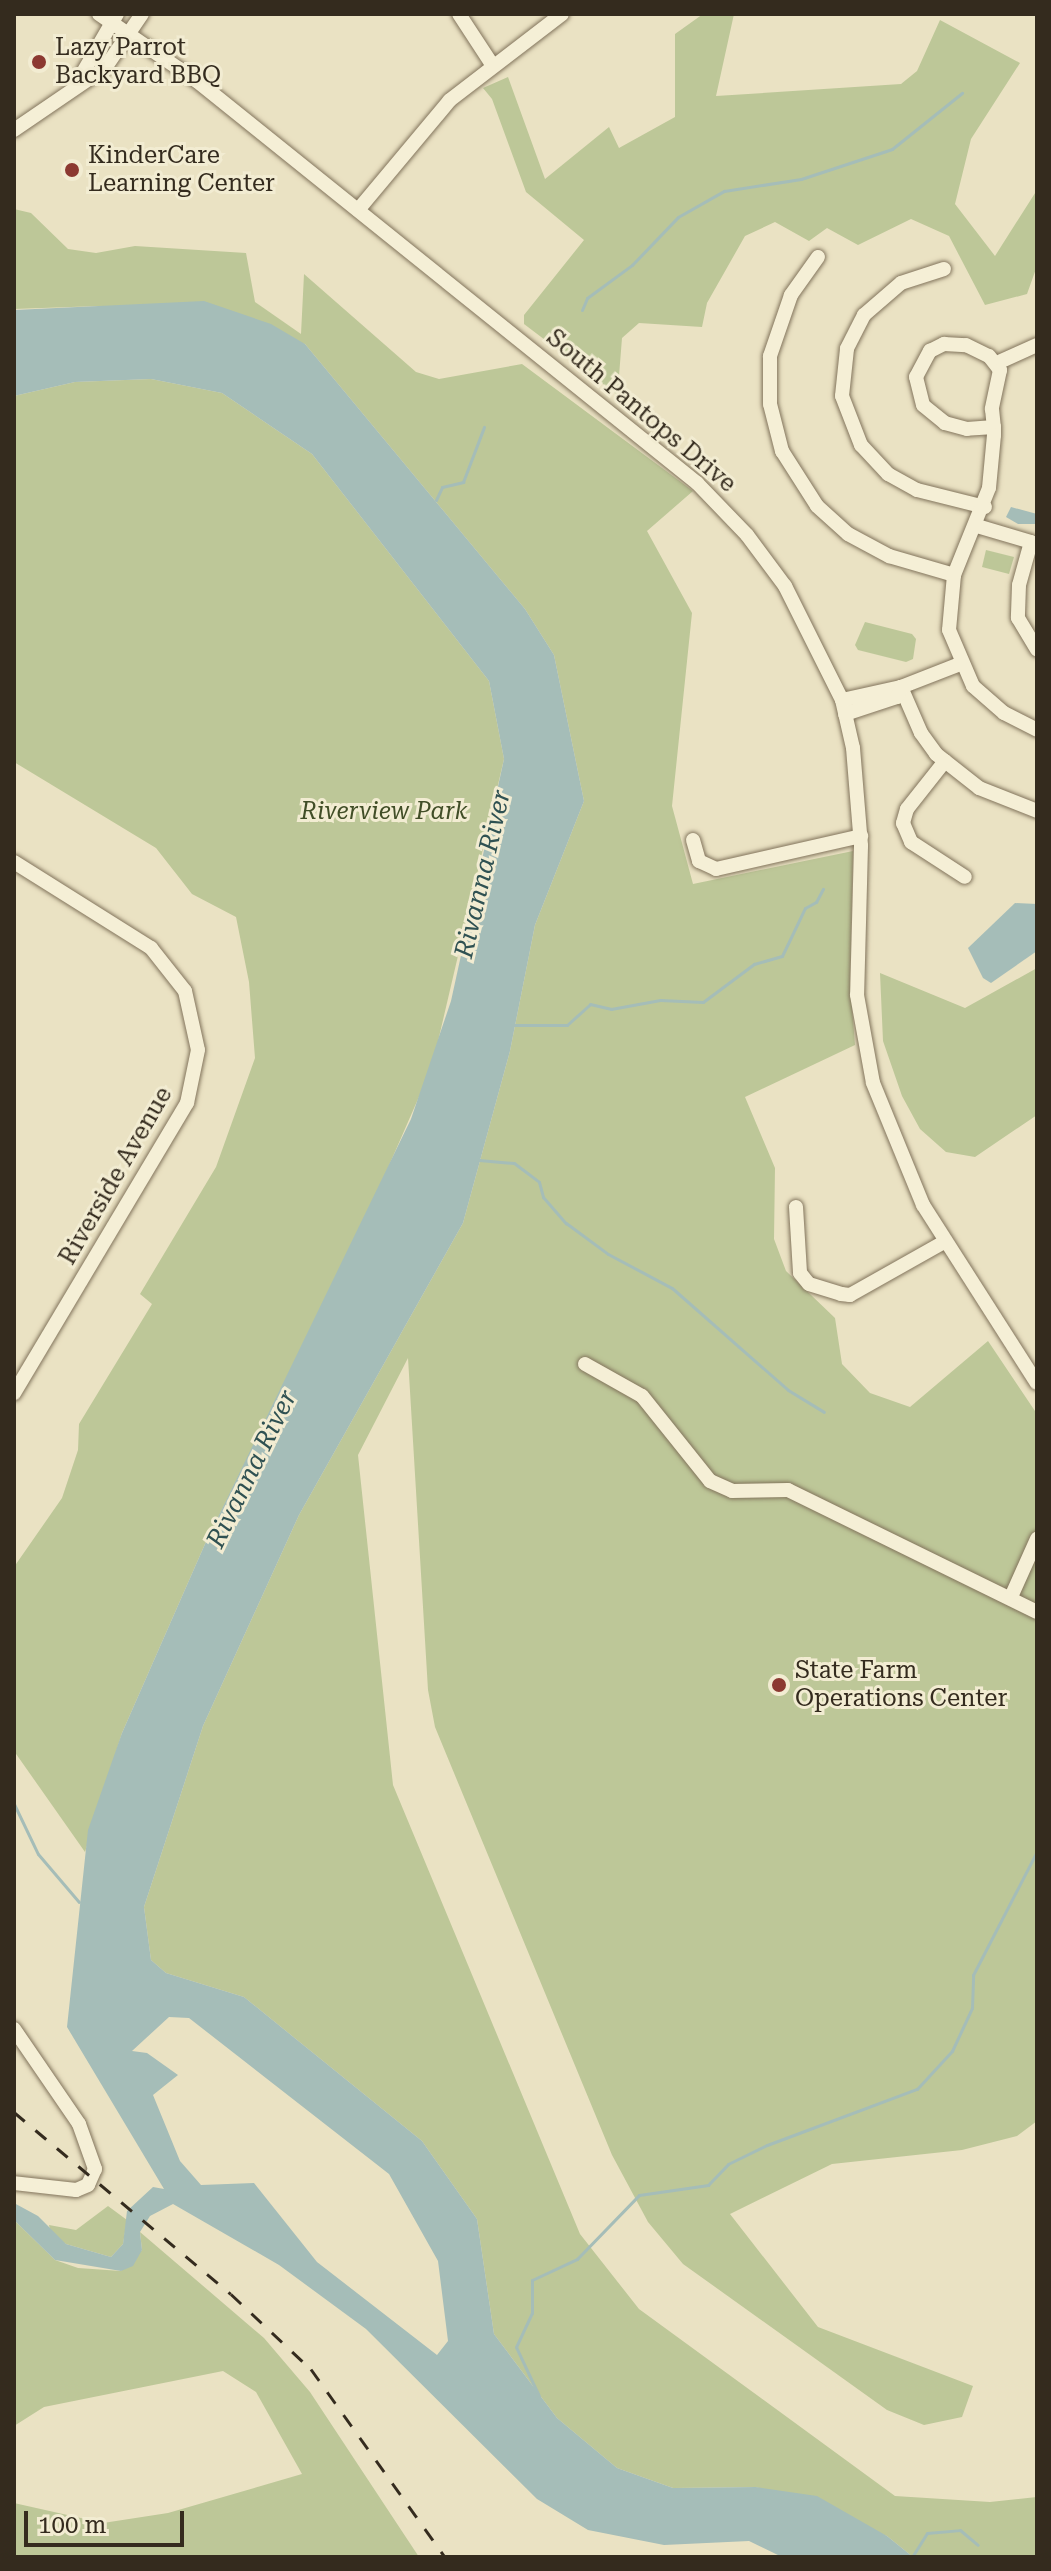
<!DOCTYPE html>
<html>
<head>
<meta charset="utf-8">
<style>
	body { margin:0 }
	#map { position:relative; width:1051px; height:2571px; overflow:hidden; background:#eae2c3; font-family:"Roboto Serif",serif }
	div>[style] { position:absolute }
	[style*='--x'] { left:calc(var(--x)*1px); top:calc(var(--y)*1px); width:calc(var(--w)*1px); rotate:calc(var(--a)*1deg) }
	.green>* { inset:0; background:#bdc798 }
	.water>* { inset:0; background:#a5bdb8 }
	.stream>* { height:3px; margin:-1.5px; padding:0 1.5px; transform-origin:1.5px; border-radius:1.5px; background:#a5bdb8 }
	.roads { filter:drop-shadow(0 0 2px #82745c) drop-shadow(0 0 2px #82745c) }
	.minor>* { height:14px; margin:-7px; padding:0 7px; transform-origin:7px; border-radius:7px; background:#f5efd6 }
	.rail>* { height:3px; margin-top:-1.5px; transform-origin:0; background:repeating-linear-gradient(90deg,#342b1e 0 14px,transparent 0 28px) }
	.dots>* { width:22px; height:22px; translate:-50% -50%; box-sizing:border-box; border:4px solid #f2ecd2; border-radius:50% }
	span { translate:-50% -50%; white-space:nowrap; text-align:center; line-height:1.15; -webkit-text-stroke:6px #f2ecd2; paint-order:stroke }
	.poi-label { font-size:24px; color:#342b1e }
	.left { translate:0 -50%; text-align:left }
	.street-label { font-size:24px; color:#342b1e }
	.park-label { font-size:24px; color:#414e27; font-style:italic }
	.water-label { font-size:26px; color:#2f5152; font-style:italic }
	.frame { position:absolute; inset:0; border:16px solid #342b1e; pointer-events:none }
	.scale { position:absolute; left:24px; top:2511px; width:160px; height:36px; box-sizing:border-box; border:4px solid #342b1e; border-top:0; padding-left:10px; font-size:24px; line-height:28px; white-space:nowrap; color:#342b1e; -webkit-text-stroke:6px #f2ecd2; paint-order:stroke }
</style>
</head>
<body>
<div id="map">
	<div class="green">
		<i style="clip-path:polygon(703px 14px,734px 14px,716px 96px,901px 84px,917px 71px,940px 20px,1020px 63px,971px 139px,955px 204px,995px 256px,1037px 190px,1037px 266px,1027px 294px,985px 305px,949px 236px,911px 219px,858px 245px,827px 228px,809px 241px,775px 222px,745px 236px,707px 303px,702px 327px,639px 323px,622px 338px,619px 376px,624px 400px,524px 324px,524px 315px,584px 240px,526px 192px,492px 99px,483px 88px,508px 77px,545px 179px,609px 127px,619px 148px,675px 117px,675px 34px)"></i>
		<i style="clip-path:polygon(14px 209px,31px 213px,68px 249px,96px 253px,135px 246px,246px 253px,255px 302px,301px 334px,304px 274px,416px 372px,439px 379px,522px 364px,693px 491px,647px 531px,692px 613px,672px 806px,693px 884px,853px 851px,850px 982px,855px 1045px,745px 1097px,775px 1168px,774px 1239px,786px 1271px,835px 1318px,842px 1364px,870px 1393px,910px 1407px,988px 1341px,1037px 1414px,1037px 2121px,1017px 2136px,962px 2150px,832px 2164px,730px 2214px,818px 2327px,973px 2386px,962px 2417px,924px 2425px,887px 2410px,683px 2264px,648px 2222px,612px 2155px,435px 1727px,428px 1690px,408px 1358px,358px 1455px,393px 1785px,580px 2234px,639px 2309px,895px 2496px,990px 2502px,1037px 2497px,1037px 2557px,913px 2557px,887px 2536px,756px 2487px,673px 2488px,617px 2468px,557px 2418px,494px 2334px,477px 2219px,422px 2141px,244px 1997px,166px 1973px,151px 1960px,144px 1907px,203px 1726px,299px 1515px,463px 1223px,510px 1051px,535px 925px,584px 801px,554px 655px,525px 609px,305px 344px,99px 306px,14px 309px)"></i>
		<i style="clip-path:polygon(151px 379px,222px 393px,312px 454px,489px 681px,504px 759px,432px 1067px,370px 1209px,205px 1544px,122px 1733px,85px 1852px,14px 1751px,14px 1567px,62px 1498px,78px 1450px,79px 1424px,152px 1304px,140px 1294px,216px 1167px,255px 1058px,249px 982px,236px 917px,192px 894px,156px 848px,14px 762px,14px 396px,75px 382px)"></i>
		<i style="clip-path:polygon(986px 550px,1014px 557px,1009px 574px,982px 567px)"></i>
		<i style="clip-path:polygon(865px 622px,912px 634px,916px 639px,913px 659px,906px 662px,858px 650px,855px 645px)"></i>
		<i style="clip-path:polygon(1037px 968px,1037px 1115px,975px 1157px,946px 1152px,920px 1129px,902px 1096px,883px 1041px,880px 973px,965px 1008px)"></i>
		<i style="clip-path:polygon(108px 2206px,127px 2220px,123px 2244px,111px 2257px,66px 2244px,51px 2235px,49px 2225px,76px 2230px)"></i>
		<i style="clip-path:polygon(14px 2220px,55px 2260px,78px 2268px,121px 2271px,142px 2250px,140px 2232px,264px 2338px,310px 2392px,419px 2557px,14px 2557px,14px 2503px,103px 2523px,168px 2513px,302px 2474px,256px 2392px,223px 2371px,44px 2407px,14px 2426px)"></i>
	</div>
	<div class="water">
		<i style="clip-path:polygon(evenodd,204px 301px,271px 324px,305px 344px,525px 609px,554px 655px,584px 801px,535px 925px,510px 1051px,463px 1223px,299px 1515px,203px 1726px,144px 1907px,151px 1960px,166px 1973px,244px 1997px,422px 2141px,477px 2219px,494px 2334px,557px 2418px,617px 2468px,673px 2488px,756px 2487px,817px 2496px,887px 2536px,913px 2557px,782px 2557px,749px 2541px,664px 2545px,588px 2530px,537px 2499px,366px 2329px,279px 2265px,173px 2204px,150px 2216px,140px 2232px,142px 2250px,133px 2266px,121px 2271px,55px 2260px,14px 2220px,14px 2203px,38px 2216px,66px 2244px,111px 2257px,123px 2244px,127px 2211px,153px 2187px,164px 2189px,67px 2027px,88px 1830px,122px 1733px,205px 1544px,411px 1119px,451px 1001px,504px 759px,489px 681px,312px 454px,222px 393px,151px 379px,75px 382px,14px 396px,14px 310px,204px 301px,169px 2017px,189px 2018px,389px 2174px,438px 2261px,448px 2341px,437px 2355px,317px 2262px,254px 2183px,201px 2185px,180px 2161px,153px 2095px,178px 2075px,147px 2053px,132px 2051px,169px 2017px)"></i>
		<i style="clip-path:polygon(1011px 507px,1037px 514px,1037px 524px,1018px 524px,1006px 517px)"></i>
		<i style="clip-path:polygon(1015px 903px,1037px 904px,1037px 951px,991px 983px,983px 978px,968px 948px)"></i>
	</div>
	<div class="stream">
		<i style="--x:582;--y:310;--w:13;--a:-67"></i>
		<i style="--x:587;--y:298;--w:56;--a:-36.3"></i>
		<i style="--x:632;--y:265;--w:66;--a:-46.2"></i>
		<i style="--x:678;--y:217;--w:53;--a:-29.5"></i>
		<i style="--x:724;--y:191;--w:78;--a:-8.9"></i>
		<i style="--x:801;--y:179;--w:96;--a:-18.2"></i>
		<i style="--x:892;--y:149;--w:90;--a:-38.7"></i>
		<i style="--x:436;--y:500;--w:14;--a:-65"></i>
		<i style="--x:442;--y:487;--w:22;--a:-13"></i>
		<i style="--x:463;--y:482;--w:59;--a:-69.1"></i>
		<i style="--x:512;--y:1025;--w:55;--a:0"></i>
		<i style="--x:567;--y:1025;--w:31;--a:-42"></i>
		<i style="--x:590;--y:1004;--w:22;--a:13"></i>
		<i style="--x:611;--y:1009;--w:50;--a:-10.4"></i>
		<i style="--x:660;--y:1000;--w:43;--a:2.7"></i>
		<i style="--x:703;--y:1002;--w:64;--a:-36.7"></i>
		<i style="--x:754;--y:964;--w:29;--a:-16"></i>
		<i style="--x:782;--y:956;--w:53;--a:-64.4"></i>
		<i style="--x:805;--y:908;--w:13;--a:-29"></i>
		<i style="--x:816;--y:902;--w:15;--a:-62"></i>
		<i style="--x:479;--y:1160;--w:35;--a:5"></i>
		<i style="--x:514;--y:1163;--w:31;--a:37"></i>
		<i style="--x:539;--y:1182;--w:16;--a:75"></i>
		<i style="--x:543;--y:1197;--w:35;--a:49"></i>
		<i style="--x:566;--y:1223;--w:52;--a:36.4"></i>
		<i style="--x:608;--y:1254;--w:72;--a:28"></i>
		<i style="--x:672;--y:1288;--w:154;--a:41.3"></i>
		<i style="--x:788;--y:1390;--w:42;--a:31.4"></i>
		<i style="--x:14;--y:1804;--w:55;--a:64.4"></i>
		<i style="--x:38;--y:1854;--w:63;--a:49.5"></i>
		<i style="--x:539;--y:2396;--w:54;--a:-115.1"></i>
		<i style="--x:516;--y:2347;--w:38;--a:-65"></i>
		<i style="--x:532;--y:2313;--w:33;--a:-90"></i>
		<i style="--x:532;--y:2280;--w:50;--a:-25"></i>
		<i style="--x:577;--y:2259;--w:89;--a:-45.9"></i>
		<i style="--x:639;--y:2195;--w:70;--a:-8.2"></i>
		<i style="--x:708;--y:2185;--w:29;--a:-46"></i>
		<i style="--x:728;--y:2164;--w:43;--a:-26"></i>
		<i style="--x:767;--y:2145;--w:160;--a:-20.5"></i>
		<i style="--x:917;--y:2089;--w:52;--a:-47.4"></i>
		<i style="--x:952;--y:2051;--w:47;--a:-65.1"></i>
		<i style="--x:972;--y:2008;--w:33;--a:-88"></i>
		<i style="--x:973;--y:1975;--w:140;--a:-62.7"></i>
		<i style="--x:912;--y:2557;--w:28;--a:-58"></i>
		<i style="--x:927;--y:2533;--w:33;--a:-5"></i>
		<i style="--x:960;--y:2530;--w:23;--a:40"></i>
	</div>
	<div class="roads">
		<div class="minor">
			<i style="--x:99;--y:14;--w:119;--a:34.4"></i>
			<i style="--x:197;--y:81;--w:642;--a:38.8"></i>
			<i style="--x:697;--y:483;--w:72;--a:46.1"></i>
			<i style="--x:747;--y:535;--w:64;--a:53.3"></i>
			<i style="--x:785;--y:586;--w:127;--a:63.4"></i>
			<i style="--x:842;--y:700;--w:49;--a:77.1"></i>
			<i style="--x:853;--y:748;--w:98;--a:85.3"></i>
			<i style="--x:861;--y:846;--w:149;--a:91.5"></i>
			<i style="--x:857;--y:995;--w:89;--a:79.7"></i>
			<i style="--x:873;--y:1083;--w:132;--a:67.7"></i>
			<i style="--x:923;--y:1205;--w:211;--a:57.4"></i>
			<i style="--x:459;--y:14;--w:62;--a:56.8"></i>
			<i style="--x:78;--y:81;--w:78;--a:-59.8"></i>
			<i style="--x:14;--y:130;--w:110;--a:-34.3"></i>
			<i style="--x:105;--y:68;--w:65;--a:-55.6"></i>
			<i style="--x:358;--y:210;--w:143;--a:-50.1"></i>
			<i style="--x:450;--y:100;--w:141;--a:-37.5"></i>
			<i style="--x:818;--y:257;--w:47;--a:125.4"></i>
			<i style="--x:791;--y:295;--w:65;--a:109"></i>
			<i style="--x:770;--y:356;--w:48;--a:90"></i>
			<i style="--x:770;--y:404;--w:49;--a:75.7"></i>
			<i style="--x:782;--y:451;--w:65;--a:57.5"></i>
			<i style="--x:817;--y:506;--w:42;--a:42.1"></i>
			<i style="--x:848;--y:534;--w:47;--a:28.2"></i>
			<i style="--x:889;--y:556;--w:68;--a:16.3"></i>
			<i style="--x:944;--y:269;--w:45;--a:162"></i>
			<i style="--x:901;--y:283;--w:49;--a:139.1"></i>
			<i style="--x:864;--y:315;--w:38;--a:117"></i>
			<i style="--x:847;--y:349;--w:47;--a:96.1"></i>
			<i style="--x:842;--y:396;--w:53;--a:68.8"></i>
			<i style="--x:861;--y:445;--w:40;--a:47"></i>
			<i style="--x:888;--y:474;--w:33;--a:29"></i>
			<i style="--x:917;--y:490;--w:70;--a:14"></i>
			<i style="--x:997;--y:363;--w:44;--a:-24.2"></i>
			<i style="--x:994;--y:427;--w:27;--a:176"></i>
			<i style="--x:967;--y:429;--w:23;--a:-165"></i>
			<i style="--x:945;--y:423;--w:28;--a:-141"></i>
			<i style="--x:923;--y:405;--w:29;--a:-104"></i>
			<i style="--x:916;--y:377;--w:30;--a:-62"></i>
			<i style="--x:930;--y:351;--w:16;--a:-27"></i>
			<i style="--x:944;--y:344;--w:22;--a:3"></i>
			<i style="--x:966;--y:345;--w:25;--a:26"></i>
			<i style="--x:989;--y:356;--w:18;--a:52"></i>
			<i style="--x:1000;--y:370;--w:40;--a:102"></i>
			<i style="--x:992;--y:409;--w:18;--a:84"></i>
			<i style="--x:994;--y:427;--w:8;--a:90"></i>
			<i style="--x:994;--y:435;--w:53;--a:95.4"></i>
			<i style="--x:989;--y:488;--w:94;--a:111.9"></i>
			<i style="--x:954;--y:575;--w:55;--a:95.2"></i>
			<i style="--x:949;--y:630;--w:61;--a:66.8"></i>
			<i style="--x:973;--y:686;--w:41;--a:41.1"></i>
			<i style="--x:1004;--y:713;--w:37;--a:27"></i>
			<i style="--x:977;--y:526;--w:56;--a:16.5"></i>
			<i style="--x:1031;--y:542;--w:45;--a:105.6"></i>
			<i style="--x:1019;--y:585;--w:33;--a:92"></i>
			<i style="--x:1018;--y:618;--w:37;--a:59"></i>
			<i style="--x:901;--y:687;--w:50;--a:66.5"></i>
			<i style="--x:921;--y:733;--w:26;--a:54"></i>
			<i style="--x:936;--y:754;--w:55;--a:38.3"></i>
			<i style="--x:979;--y:788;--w:62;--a:21.6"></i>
			<i style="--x:842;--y:700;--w:60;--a:-12.4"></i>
			<i style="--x:901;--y:687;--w:63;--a:-21.3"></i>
			<i style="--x:845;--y:714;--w:55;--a:-18.1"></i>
			<i style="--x:897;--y:697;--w:11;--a:-68"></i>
			<i style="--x:945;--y:761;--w:61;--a:128.4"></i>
			<i style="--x:907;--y:809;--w:15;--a:106"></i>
			<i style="--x:903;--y:823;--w:21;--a:67"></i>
			<i style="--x:911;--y:842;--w:64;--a:32.9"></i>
			<i style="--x:693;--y:840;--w:22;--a:74"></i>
			<i style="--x:699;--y:861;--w:19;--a:25"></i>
			<i style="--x:716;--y:869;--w:149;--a:-12.8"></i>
			<i style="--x:14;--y:862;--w:162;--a:32.1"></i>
			<i style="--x:151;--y:948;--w:55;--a:51.7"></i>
			<i style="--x:185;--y:991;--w:60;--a:77.6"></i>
			<i style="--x:198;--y:1050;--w:54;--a:101.7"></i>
			<i style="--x:187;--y:1103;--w:338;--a:120.8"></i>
			<i style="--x:796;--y:1207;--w:66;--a:86.5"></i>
			<i style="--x:800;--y:1273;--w:14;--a:51"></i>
			<i style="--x:809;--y:1284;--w:34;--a:17"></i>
			<i style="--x:841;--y:1294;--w:9;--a:6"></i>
			<i style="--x:850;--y:1295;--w:108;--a:-29.4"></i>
			<i style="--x:585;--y:1364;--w:65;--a:29.3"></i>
			<i style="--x:642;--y:1396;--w:109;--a:51.3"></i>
			<i style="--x:710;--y:1481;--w:24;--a:24"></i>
			<i style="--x:732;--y:1491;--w:56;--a:-1"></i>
			<i style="--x:788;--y:1490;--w:277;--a:26.1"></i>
			<i style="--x:1011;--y:1597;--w:64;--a:-65.9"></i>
			<i style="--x:14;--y:2029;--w:115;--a:55.6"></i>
			<i style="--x:79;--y:2124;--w:48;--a:70.4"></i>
			<i style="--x:95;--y:2169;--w:17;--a:114"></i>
			<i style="--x:88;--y:2185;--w:13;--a:157"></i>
			<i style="--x:76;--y:2190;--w:62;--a:-173.6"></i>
		</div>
	</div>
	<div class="rail">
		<i style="--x:14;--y:2112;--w:283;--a:40"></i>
		<i style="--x:231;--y:2294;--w:110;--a:43.2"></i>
		<i style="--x:311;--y:2369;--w:231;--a:54.5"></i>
	</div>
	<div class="dots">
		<i style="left:39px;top:62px;background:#8c3931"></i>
		<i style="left:72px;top:170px;background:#8c3931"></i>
		<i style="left:779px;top:1685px;background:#8c3931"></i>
	</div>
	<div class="poi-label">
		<span class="left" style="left:55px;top:62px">Lazy Parrot<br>Backyard BBQ</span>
		<span class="left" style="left:88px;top:170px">KinderCare<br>Learning Center</span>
		<span class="left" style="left:795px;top:1685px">State Farm<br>Operations Center</span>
	</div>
	<div class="street-label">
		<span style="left:641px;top:411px;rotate:40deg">South Pantops Drive</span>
		<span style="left:116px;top:1176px;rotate:-60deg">Riverside Avenue</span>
	</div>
	<div class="park-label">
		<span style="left:384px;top:812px">Riverview Park</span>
	</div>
	<div class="water-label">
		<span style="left:483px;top:874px;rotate:-77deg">Rivanna River</span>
		<span style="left:252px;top:1469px;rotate:-64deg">Rivanna River</span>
	</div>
	<div class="frame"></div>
	<div class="scale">100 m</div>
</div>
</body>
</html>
